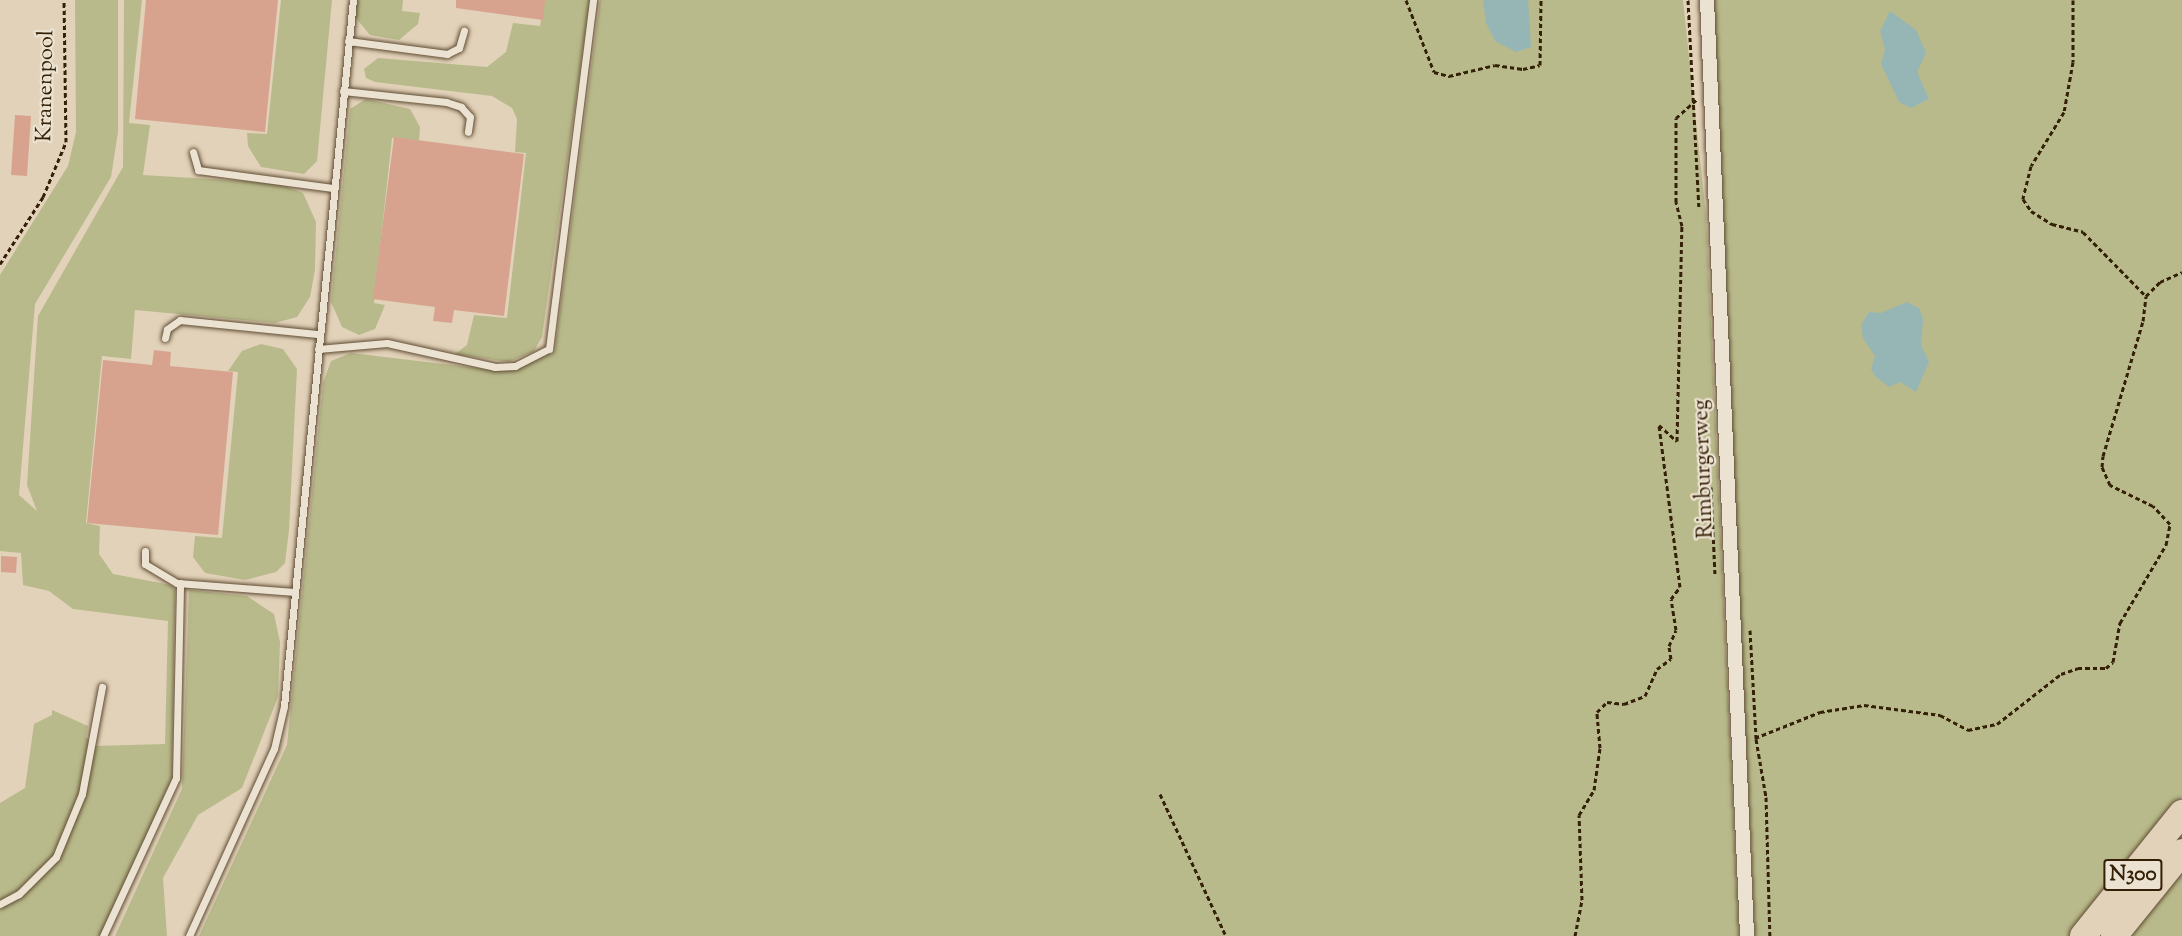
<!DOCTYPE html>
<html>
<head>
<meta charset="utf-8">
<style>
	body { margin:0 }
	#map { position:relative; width:2182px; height:936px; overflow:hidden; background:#e2d2b9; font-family:"Sorts Mill Goudy",serif }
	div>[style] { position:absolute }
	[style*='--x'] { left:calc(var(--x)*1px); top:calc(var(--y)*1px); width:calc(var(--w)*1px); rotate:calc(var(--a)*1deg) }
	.green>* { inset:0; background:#b9ba8b }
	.water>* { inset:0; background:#95b6b5 }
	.building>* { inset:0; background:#d8a38e }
	.path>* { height:3px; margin-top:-1.5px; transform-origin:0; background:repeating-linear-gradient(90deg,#332006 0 4.5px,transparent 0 7.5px) }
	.roads { filter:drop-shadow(0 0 2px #5f4c33) drop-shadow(0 0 2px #5f4c33) }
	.lane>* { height:7px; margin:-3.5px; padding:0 3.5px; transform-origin:3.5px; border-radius:3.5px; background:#ece2d2 }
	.street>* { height:14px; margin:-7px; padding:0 7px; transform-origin:7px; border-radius:7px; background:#ece2d2 }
	.highway>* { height:26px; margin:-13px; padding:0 13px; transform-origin:13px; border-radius:13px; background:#e2d2b9 }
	span { translate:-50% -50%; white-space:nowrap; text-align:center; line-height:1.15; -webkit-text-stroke:4.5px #ece2d2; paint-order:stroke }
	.shield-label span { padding:2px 4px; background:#ece2d2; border:2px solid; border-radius:4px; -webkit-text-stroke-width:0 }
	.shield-label { font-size:21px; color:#332006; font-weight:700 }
	.street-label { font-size:22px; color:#332006 }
</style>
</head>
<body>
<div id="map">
	<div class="green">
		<i style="clip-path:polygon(75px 0,118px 0,118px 132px,111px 177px,35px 304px,19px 495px,37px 511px,27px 485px,38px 316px,123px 167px,124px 0,142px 0,129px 123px,150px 125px,143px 175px,278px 183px,303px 193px,316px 222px,315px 270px,310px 297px,297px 317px,275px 323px,135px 310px,131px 359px,102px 356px,86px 523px,100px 526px,99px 554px,113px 574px,171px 585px,175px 590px,172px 778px,102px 936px,0 936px,0 803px,25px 788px,34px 724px,52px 715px,52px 710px,88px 726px,86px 737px,94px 746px,165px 744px,168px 621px,73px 609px,49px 591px,23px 585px,21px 553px,0 551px,0 275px,68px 166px,76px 132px)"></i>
		<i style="clip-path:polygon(281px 0,332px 0,317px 161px,304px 174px,261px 167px,248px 146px,247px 133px,267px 134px)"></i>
		<i style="clip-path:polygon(356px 0,403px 0,402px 11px,420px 13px,418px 24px,399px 40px,370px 35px,355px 17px)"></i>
		<i style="clip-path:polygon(544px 0,590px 0,542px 337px,534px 351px,509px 362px,455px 354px,467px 345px,474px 315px,507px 318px,526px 153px,515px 152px,517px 119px,512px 108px,492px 96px,375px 82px,366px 78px,364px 69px,378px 58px,487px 67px,506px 52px,513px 23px,540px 26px)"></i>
		<i style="clip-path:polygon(600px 0,1683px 0,1706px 215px,1739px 936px,199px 936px,287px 745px,323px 383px,331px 361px,351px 353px,502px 371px,519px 369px,555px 350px)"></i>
		<i style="clip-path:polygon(1711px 0,2182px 0,2182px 796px,2069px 936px,1755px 936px)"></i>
		<i style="clip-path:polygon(366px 99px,410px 109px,420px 127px,419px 141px,392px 138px,374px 303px,385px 305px,375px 329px,359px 335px,342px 327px,331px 302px,350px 109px)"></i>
		<i style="clip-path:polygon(261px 344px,283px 349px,297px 369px,289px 530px,285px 563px,276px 572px,245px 580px,205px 573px,193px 557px,195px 536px,222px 538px,238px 372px,228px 371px,242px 351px)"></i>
		<i style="clip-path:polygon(189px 590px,247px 596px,274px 614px,280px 642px,278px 697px,242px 788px,198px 815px,163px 878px,167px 936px,115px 936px,182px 789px)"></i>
		<i style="clip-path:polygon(2182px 866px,2182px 936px,2125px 936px)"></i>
	</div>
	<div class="water">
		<i style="clip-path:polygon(1483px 0,1528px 0,1531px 47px,1516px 52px,1495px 41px,1486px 23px)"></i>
		<i style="clip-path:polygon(1890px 11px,1916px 30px,1926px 53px,1917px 72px,1929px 99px,1911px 108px,1899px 102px,1881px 64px,1885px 50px,1880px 31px)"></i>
		<i style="clip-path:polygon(1907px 302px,1919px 308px,1923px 319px,1921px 345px,1929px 362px,1916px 392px,1900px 382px,1889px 387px,1875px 376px,1871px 369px,1875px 356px,1863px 338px,1861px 325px,1869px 312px,1881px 313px)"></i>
	</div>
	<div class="building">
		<i style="clip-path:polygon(146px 0,278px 0,265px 132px,135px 119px)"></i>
		<i style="clip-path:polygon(456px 0,545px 0,543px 20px,456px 8px)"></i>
		<i style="clip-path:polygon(15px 115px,31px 116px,27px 176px,11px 175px)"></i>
		<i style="clip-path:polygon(394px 137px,524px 154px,504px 316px,454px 310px,452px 323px,433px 321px,435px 307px,373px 299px)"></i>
		<i style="clip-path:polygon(154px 350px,171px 352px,170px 366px,233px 372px,218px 535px,87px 523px,103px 360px,152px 365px)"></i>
		<i style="clip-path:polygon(1px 556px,17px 557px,16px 573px,1px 572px)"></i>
	</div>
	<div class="path">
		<i style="--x:1406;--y:0;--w:77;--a:68.7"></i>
		<i style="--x:1434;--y:72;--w:16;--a:15"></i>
		<i style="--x:1449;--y:76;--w:47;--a:-13.4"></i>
		<i style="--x:1495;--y:65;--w:28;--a:8"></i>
		<i style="--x:1523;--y:69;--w:17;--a:-13"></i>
		<i style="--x:1540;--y:65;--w:65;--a:-89.1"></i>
		<i style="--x:1688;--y:0;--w:208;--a:87"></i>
		<i style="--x:2073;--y:0;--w:62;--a:90"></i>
		<i style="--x:2073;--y:62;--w:51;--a:100.2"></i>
		<i style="--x:2064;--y:112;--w:63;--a:121.4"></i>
		<i style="--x:2031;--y:166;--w:34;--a:104"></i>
		<i style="--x:2023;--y:199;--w:14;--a:56"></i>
		<i style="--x:2031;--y:211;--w:25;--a:32"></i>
		<i style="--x:2052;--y:224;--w:32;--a:14"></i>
		<i style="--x:2083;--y:232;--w:90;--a:45.5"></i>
		<i style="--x:0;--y:264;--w:80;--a:-57.3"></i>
		<i style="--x:43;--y:197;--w:60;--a:-67.3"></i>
		<i style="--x:66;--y:142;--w:142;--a:-90.8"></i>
		<i style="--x:1711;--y:487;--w:87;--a:87.4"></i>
		<i style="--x:1750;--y:630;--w:109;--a:86.8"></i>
		<i style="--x:1756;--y:739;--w:59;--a:80.2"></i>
		<i style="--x:1766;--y:797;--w:139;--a:88.4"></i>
		<i style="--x:1755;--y:738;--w:70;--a:-21.8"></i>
		<i style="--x:1820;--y:712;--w:45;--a:-9"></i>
		<i style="--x:1864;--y:705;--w:77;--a:7.5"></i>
		<i style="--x:1940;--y:715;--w:32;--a:28"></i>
		<i style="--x:1968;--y:730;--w:30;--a:-12"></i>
		<i style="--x:1997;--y:724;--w:81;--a:-38"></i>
		<i style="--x:2061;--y:674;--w:18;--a:-19"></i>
		<i style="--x:2078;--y:668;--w:28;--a:0"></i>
		<i style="--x:2106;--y:668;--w:9;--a:-41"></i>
		<i style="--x:2113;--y:662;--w:40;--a:-80"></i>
		<i style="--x:2120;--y:623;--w:91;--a:-59.5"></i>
		<i style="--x:2166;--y:545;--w:21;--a:-79"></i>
		<i style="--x:2170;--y:524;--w:25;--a:-133"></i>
		<i style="--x:2153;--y:506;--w:48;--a:-154"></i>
		<i style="--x:2110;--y:485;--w:20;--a:-114"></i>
		<i style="--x:2102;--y:467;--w:11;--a:-85"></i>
		<i style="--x:2103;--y:456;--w:141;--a:-73.5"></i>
		<i style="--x:2143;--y:321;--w:25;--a:-83"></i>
		<i style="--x:2146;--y:296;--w:20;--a:-45"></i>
		<i style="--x:2160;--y:282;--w:24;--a:-24"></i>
		<i style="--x:1160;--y:794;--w:157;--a:65.1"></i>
		<i style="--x:1575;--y:936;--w:37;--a:-79"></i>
		<i style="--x:1582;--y:900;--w:85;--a:-92"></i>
		<i style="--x:1579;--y:815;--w:29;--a:-59"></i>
		<i style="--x:1594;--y:790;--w:42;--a:-81.9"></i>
		<i style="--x:1600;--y:748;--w:36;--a:-95"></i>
		<i style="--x:1597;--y:712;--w:14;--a:-45"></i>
		<i style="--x:1607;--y:702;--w:17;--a:7"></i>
		<i style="--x:1624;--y:704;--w:22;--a:-21"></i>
		<i style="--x:1645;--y:696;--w:30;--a:-66"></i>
		<i style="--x:1657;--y:669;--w:17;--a:-36"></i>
		<i style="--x:1671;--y:659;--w:13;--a:-99"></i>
		<i style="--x:1669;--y:646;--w:17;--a:-66"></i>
		<i style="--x:1676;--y:630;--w:31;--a:-99"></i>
		<i style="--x:1671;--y:599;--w:15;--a:-53"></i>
		<i style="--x:1680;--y:587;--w:163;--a:-97.4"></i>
		<i style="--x:1659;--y:425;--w:24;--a:42"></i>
		<i style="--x:1677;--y:441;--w:215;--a:-88.7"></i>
		<i style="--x:1682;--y:226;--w:25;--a:-104"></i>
		<i style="--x:1676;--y:202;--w:84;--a:-90"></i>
		<i style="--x:1676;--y:118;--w:28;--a:-42"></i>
	</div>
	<div class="roads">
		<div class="lane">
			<i style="--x:348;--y:41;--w:100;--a:7.5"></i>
			<i style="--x:447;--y:54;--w:13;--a:-27"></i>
			<i style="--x:459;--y:48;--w:18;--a:-74"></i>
			<i style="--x:343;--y:91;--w:104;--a:6.1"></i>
			<i style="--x:446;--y:102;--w:16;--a:18"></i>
			<i style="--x:461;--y:107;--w:13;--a:48"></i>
			<i style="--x:470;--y:117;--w:15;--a:98"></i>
			<i style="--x:193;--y:152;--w:19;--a:74"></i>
			<i style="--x:198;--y:170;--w:136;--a:7.6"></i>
			<i style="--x:165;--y:338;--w:9;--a:-77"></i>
			<i style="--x:167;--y:329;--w:16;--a:-35"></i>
			<i style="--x:180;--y:320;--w:140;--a:5.8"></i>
			<i style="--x:318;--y:349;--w:69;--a:-5"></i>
			<i style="--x:387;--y:343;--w:111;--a:12.5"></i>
			<i style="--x:495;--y:367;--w:20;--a:-3"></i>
			<i style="--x:515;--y:366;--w:38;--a:-27"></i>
			<i style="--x:549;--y:349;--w:352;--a:-82.8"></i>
			<i style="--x:145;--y:551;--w:13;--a:90"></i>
			<i style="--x:145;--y:564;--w:37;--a:31"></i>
			<i style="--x:177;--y:583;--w:118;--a:4.4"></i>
			<i style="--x:0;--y:904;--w:21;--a:-28"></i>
			<i style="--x:19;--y:894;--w:52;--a:-45"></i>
			<i style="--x:56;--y:857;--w:68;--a:-67.6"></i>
			<i style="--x:82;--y:794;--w:109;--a:-79.4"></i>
			<i style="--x:103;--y:936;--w:174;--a:-65.2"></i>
			<i style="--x:176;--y:778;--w:195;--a:-88.8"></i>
			<i style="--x:189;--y:936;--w:205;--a:-65.6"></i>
			<i style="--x:274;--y:749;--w:44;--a:-76.9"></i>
			<i style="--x:284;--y:706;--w:709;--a:-84.42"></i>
		</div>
		<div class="street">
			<i style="--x:1707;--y:0;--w:937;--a:87.55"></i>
		</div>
		<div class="highway">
			<i style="--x:2083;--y:936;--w:158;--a:-51.2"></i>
			<i style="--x:2114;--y:936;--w:108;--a:-51"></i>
		</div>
	</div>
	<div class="shield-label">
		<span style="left:2133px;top:875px">N300</span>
	</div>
	<div class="street-label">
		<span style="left:47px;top:86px;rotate:-89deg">Kranenpool</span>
		<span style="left:1705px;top:469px;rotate:-92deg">Rimburgerweg</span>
	</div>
</div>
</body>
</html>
